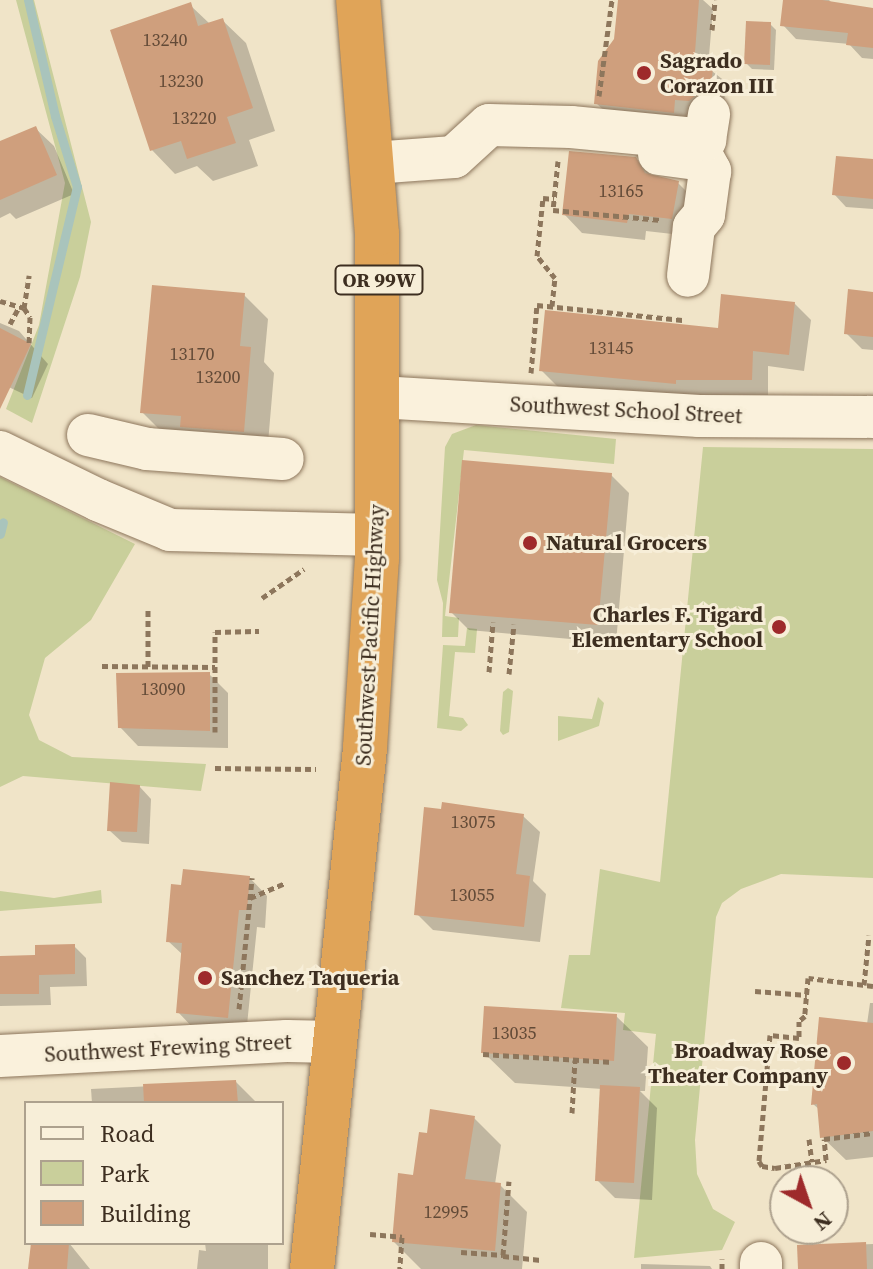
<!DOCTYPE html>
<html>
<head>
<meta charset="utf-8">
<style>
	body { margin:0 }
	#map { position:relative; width:873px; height:1269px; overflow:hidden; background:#f0e4c8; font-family:"Source Serif 4",serif }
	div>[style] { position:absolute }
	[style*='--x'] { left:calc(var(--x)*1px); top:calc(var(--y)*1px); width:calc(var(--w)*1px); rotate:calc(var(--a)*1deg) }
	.green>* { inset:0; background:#c9cf9b }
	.shadow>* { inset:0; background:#0003 }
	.stream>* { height:9px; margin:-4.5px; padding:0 4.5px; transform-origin:4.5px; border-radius:4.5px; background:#a9c4bc }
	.building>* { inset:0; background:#cf9f7d }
	.path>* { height:5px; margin-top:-2.5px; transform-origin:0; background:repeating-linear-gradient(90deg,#8d765c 0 6px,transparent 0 10px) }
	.roads { filter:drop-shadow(0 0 2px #8d765c) drop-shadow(0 0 2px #8d765c) }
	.minor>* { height:42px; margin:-21px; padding:0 21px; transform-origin:21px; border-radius:21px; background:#faf1dc }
	.highway>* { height:44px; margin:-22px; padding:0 22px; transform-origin:22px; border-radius:22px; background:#e0a458 }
	.dots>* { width:22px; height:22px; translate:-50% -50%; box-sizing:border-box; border:4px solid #f7eed8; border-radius:50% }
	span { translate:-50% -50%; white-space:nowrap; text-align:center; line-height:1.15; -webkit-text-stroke:6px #f7eed8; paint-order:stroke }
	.number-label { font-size:18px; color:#624a37 }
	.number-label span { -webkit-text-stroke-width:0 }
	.shield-label span { padding:2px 6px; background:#f7eed8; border:2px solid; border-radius:6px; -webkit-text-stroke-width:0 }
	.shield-label { font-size:20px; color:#3d2e20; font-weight:700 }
	.poi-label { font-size:22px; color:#3d2e20; font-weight:700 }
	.left { translate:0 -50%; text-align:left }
	.right { translate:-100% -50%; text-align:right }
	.street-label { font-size:22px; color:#3d2e20 }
	.legend { position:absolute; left:24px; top:1101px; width:260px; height:144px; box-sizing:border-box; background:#f7eed8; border:2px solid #ada18e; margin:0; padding:10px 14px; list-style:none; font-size:24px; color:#3d2e20 }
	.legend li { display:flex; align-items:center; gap:16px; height:40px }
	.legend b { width:40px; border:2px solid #ada18e }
	.north { position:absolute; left:769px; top:1165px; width:80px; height:80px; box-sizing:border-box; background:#f7eed8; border:2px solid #ada18e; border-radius:50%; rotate:140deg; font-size:22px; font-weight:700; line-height:32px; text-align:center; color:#3d2e20 }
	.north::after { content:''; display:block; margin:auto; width:28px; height:36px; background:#9e2a2b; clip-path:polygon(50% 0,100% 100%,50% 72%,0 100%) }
</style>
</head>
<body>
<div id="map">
	<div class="green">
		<i style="clip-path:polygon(16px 0,34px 0,91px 222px,80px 277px,32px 423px,6px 409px,39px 325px,65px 183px)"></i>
		<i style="clip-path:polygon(476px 425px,616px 439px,614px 464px,464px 450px,445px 616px,459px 618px,458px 637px,442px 637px,443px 603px,437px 580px,445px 447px,452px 434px)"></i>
		<i style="clip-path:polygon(703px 447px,873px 449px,873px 878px,781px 874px,741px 889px,722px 903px,716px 917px,695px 1140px,697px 1174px,713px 1209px,735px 1222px,722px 1250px,634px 1258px,656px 1034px,623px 1030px,625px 1013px,561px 1008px,569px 955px,590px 955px,600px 869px,660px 882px)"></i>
		<i style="clip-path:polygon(0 477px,135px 544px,91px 620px,45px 658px,29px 715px,39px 740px,72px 757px,206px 764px,201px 791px,23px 776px,0 787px)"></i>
		<i style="clip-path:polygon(467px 628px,477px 629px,475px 653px,455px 652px,449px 716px,463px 718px,468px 725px,461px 731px,437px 728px,443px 645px,465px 646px)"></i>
		<i style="clip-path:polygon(508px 688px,513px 691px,509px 732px,503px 735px,500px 731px,503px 692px)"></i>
		<i style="clip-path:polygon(598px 697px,604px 703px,599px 726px,558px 741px,558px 716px,592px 719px)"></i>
		<i style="clip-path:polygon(101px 890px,102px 903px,0 911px,0 891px,54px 898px)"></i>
	</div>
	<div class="shadow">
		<i style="clip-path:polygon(620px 0,703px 0,713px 9px,708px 68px,726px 82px,724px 104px,687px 126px,611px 117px,596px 103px,616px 39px)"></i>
		<i style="clip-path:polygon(785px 0,829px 0,834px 5px,873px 10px,873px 59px,862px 58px,849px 44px,796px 39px,783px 25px)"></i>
		<i style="clip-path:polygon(190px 5px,210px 24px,222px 20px,246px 43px,275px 131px,249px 140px,258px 166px,213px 181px,197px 166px,175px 174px,152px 150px)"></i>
		<i style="clip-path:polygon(770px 24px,776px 30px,774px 70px,752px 69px,746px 63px)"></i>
		<i style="clip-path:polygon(35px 128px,54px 146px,74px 194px,16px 219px,10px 213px,0 218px,0 143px)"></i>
		<i style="clip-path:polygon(635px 159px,653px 177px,678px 183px,696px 201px,690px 236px,646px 231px,645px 240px,582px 233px,564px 214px)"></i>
		<i style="clip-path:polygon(873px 161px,873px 209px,846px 207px,834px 194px)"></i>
		<i style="clip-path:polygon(873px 294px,873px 350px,862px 349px,846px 333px)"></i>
		<i style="clip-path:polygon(244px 295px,268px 319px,264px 362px,274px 373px,267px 455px,166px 436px,142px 412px)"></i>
		<i style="clip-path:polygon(794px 303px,811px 320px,804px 371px,768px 366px,768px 395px,692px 395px,558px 387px,542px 371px,720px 330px)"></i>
		<i style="clip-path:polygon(0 323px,19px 331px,48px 364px,32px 398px,0 383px)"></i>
		<i style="clip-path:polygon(611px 475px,629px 493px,616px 643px,469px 630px,451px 612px)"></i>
		<i style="clip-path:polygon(209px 674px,228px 693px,228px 748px,138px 746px,120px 727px)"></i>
		<i style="clip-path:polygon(139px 786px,151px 799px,149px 844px,122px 842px,109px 830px)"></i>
		<i style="clip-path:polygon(523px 816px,540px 832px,533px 881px,546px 894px,540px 942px,433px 930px,417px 914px)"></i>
		<i style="clip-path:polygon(249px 877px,267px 896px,265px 928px,257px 927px,246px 1035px,196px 1031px,178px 1012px,183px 955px,168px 941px)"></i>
		<i style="clip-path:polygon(74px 946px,86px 958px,87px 986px,50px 987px,51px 1005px,0 1006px,0 958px,37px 957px)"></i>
		<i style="clip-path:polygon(870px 1003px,873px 1003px,873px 1157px,846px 1160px,822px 1137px,820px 1110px,813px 1104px,867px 1024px)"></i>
		<i style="clip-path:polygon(616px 1016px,648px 1047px,645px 1091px,640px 1091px,657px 1108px,652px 1200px,615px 1198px,597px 1180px,602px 1089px,515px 1083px,483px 1052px)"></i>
		<i style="clip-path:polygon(236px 1082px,257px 1103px,92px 1103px,91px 1089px)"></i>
		<i style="clip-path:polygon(474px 1118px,501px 1145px,495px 1184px,500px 1185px,527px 1212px,522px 1269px,421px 1269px,394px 1242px,429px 1136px)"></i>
		<i style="clip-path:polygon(33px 1243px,69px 1243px,90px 1269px,30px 1269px)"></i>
		<i style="clip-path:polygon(205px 1243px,268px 1243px,268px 1269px,197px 1269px,199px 1250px,206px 1251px)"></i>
		<i style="clip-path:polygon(873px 1244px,873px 1269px,800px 1269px,799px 1247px)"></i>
		<i style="clip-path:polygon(641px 1264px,710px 1266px,712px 1269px,641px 1269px)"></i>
	</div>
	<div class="stream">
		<i style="--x:27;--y:395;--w:214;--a:-76.5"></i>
		<i style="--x:77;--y:187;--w:74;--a:-107.2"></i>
		<i style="--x:55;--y:116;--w:119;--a:-103.1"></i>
		<i style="--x:0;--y:534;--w:12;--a:-76"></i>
	</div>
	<div class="building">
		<i style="clip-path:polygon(618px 0,699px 0,694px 65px,713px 66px,711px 90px,700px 92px,689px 101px,675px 100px,674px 113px,594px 104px,598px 61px,614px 39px)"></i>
		<i style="clip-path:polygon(783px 0,822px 0,873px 8px,873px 48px,846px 45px,848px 33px,780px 26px)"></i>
		<i style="clip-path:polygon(191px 2px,198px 26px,223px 18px,253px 108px,227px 117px,236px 143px,187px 159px,181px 141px,150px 151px,110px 30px)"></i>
		<i style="clip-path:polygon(746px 21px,771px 22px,770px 65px,744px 64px)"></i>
		<i style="clip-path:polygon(36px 126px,57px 175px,0 200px,0 141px)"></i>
		<i style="clip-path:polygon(569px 151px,636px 157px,645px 173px,679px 181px,672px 219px,629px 214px,627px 223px,562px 215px)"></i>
		<i style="clip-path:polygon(836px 156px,873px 159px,873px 199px,832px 195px)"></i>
		<i style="clip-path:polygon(152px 285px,245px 293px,240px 346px,251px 347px,244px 432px,180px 427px,181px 416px,140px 413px)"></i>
		<i style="clip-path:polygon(848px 289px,873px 292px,873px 337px,844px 334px)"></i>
		<i style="clip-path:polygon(721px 294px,795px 302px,789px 355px,753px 351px,752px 380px,676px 380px,676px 384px,539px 371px,545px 310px,718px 328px)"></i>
		<i style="clip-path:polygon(0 328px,31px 344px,0 409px)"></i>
		<i style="clip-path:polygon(462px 460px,612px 473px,598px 625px,449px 613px)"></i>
		<i style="clip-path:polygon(210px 672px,210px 731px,118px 728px,116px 673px)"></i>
		<i style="clip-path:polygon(110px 782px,140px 785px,137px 832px,107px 831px)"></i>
		<i style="clip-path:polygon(442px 802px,524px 814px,516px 874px,530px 876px,524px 927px,414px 915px,424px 807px,441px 809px)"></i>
		<i style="clip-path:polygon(183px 869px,250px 876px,247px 910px,239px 910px,228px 1018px,176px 1013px,182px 943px,166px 942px,171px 884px,181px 885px)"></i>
		<i style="clip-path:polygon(75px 944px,75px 974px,39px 975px,39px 994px,0 994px,0 956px,35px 955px,35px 945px)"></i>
		<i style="clip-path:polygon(484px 1006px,617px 1014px,614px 1061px,481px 1053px)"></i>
		<i style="clip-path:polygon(819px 1017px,873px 1023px,873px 1131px,820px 1138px,817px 1104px,811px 1105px)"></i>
		<i style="clip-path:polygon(236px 1080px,238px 1103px,144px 1103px,143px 1084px)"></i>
		<i style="clip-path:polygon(600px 1085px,640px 1087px,634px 1183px,595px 1181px)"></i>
		<i style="clip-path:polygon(430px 1109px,475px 1116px,465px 1179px,501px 1183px,495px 1251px,392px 1242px,398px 1173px,413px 1175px,419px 1132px,427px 1133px)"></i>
		<i style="clip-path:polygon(866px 1242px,867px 1269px,798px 1269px,797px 1245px)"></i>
		<i style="clip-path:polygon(31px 1243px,69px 1243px,67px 1269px,28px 1269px)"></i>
	</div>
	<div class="path">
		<i style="--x:712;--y:30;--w:30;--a:-84"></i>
		<i style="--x:599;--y:96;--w:97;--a:-82.3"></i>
		<i style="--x:558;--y:161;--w:49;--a:95.8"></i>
		<i style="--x:553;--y:210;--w:108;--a:5.3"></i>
		<i style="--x:0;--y:301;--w:25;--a:16"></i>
		<i style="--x:24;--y:308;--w:33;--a:-81"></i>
		<i style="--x:552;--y:306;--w:28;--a:-84"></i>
		<i style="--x:555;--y:278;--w:28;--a:-129"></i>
		<i style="--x:537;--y:256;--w:58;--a:-84.1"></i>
		<i style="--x:543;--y:198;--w:11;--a:5"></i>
		<i style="--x:24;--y:308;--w:11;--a:56"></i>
		<i style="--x:30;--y:317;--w:26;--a:92"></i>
		<i style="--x:10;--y:324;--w:17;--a:-62"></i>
		<i style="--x:531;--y:373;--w:68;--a:-85"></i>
		<i style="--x:537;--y:305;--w:146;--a:5.9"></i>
		<i style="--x:262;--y:598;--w:51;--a:-34.6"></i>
		<i style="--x:102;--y:666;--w:113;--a:0.5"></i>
		<i style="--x:148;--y:667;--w:59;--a:-90"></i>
		<i style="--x:489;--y:672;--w:50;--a:-85.4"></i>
		<i style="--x:509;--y:674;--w:50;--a:-84.3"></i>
		<i style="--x:215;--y:732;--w:100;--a:-90"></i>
		<i style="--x:215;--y:632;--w:44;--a:-1.3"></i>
		<i style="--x:215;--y:768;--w:101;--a:0.6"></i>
		<i style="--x:250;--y:898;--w:39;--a:-23"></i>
		<i style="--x:864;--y:985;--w:50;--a:-84.3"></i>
		<i style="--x:873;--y:986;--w:65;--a:-173"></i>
		<i style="--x:808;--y:978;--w:38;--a:95"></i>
		<i style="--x:805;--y:1016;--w:8;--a:140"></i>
		<i style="--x:799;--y:1021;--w:17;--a:90"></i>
		<i style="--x:799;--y:1038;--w:29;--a:-174"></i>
		<i style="--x:770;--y:1035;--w:126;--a:95"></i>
		<i style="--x:759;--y:1161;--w:6;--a:59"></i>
		<i style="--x:762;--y:1166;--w:13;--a:9"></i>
		<i style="--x:775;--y:1168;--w:52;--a:-8.9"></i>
		<i style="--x:826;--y:1160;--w:21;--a:-95"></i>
		<i style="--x:824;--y:1139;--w:49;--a:-7"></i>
		<i style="--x:755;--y:991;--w:52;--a:4.4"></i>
		<i style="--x:239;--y:1009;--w:132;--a:-84.3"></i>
		<i style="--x:483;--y:1054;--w:130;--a:3.5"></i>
		<i style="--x:572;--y:1113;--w:53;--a:-86.8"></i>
		<i style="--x:809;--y:1139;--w:23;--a:83"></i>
		<i style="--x:370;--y:1234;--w:32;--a:5"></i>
		<i style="--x:402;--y:1237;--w:32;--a:94"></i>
		<i style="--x:461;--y:1252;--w:42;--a:4.1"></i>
		<i style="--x:503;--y:1255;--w:74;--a:-85.4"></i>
		<i style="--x:503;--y:1256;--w:38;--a:6"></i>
		<i style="--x:722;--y:1269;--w:10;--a:-90"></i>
	</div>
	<div class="roads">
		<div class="minor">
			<i style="--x:659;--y:154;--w:45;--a:7.6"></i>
			<i style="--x:704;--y:160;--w:13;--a:61"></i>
			<i style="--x:710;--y:171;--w:44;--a:97.8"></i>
			<i style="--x:704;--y:215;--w:16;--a:130"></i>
			<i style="--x:694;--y:227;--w:49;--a:97"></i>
			<i style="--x:373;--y:163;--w:81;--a:-4.2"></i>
			<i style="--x:454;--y:157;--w:47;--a:-42.4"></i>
			<i style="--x:489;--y:125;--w:82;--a:1.4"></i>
			<i style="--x:571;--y:127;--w:135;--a:5.5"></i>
			<i style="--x:705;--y:140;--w:26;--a:-81"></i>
			<i style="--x:379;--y:397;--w:321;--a:3.4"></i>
			<i style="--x:699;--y:416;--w:174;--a:0.3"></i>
			<i style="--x:88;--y:435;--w:61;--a:13.3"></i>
			<i style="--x:147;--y:449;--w:136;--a:4.2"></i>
			<i style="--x:0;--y:452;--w:109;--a:26.1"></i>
			<i style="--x:98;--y:500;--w:78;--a:22.6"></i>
			<i style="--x:170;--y:530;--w:208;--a:1.4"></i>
			<i style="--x:0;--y:1056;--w:287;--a:-3"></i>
			<i style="--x:287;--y:1041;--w:48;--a:1.2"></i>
			<i style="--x:761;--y:1269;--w:6;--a:-90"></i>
		</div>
		<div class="highway">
			<i style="--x:312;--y:1269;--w:524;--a:-84.19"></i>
			<i style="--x:365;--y:748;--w:189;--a:-86.4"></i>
			<i style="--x:377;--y:559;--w:325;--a:-90"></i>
			<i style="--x:377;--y:234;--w:235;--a:-94.6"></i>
		</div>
	</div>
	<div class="dots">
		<i style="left:644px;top:73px;background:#9e2a2b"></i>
		<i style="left:530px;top:543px;background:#9e2a2b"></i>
		<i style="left:779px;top:627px;background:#9e2a2b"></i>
		<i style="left:205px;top:978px;background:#9e2a2b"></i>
		<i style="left:844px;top:1063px;background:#9e2a2b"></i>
	</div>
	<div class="number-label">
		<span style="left:165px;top:40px">13240</span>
		<span style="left:181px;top:81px">13230</span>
		<span style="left:194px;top:118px">13220</span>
		<span style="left:621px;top:191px">13165</span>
		<span style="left:611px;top:348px">13145</span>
		<span style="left:192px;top:354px">13170</span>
		<span style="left:218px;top:377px">13200</span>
		<span style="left:163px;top:689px">13090</span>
		<span style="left:473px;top:822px">13075</span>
		<span style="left:472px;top:895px">13055</span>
		<span style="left:514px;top:1033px">13035</span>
		<span style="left:446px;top:1212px">12995</span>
	</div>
	<div class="shield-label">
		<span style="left:379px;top:280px">OR 99W</span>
	</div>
	<div class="poi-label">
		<span class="left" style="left:660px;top:73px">Sagrado<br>Corazon III</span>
		<span class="left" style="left:546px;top:543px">Natural Grocers</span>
		<span class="right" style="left:763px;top:627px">Charles F. Tigard<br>Elementary School</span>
		<span class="left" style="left:221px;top:978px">Sanchez Taqueria</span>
		<span class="right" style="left:828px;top:1063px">Broadway Rose<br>Theater Company</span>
	</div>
	<div class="street-label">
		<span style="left:626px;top:410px;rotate:3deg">Southwest School Street</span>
		<span style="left:370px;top:635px;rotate:-87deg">Southwest Pacific Highway</span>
		<span style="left:168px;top:1048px;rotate:-3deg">Southwest Frewing Street</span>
	</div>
	<ul class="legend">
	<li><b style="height:10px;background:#faf1dc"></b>Road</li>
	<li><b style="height:22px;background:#c9cf9b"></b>Park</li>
	<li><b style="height:22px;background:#cf9f7d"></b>Building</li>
	</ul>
	<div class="north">N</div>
</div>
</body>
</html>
